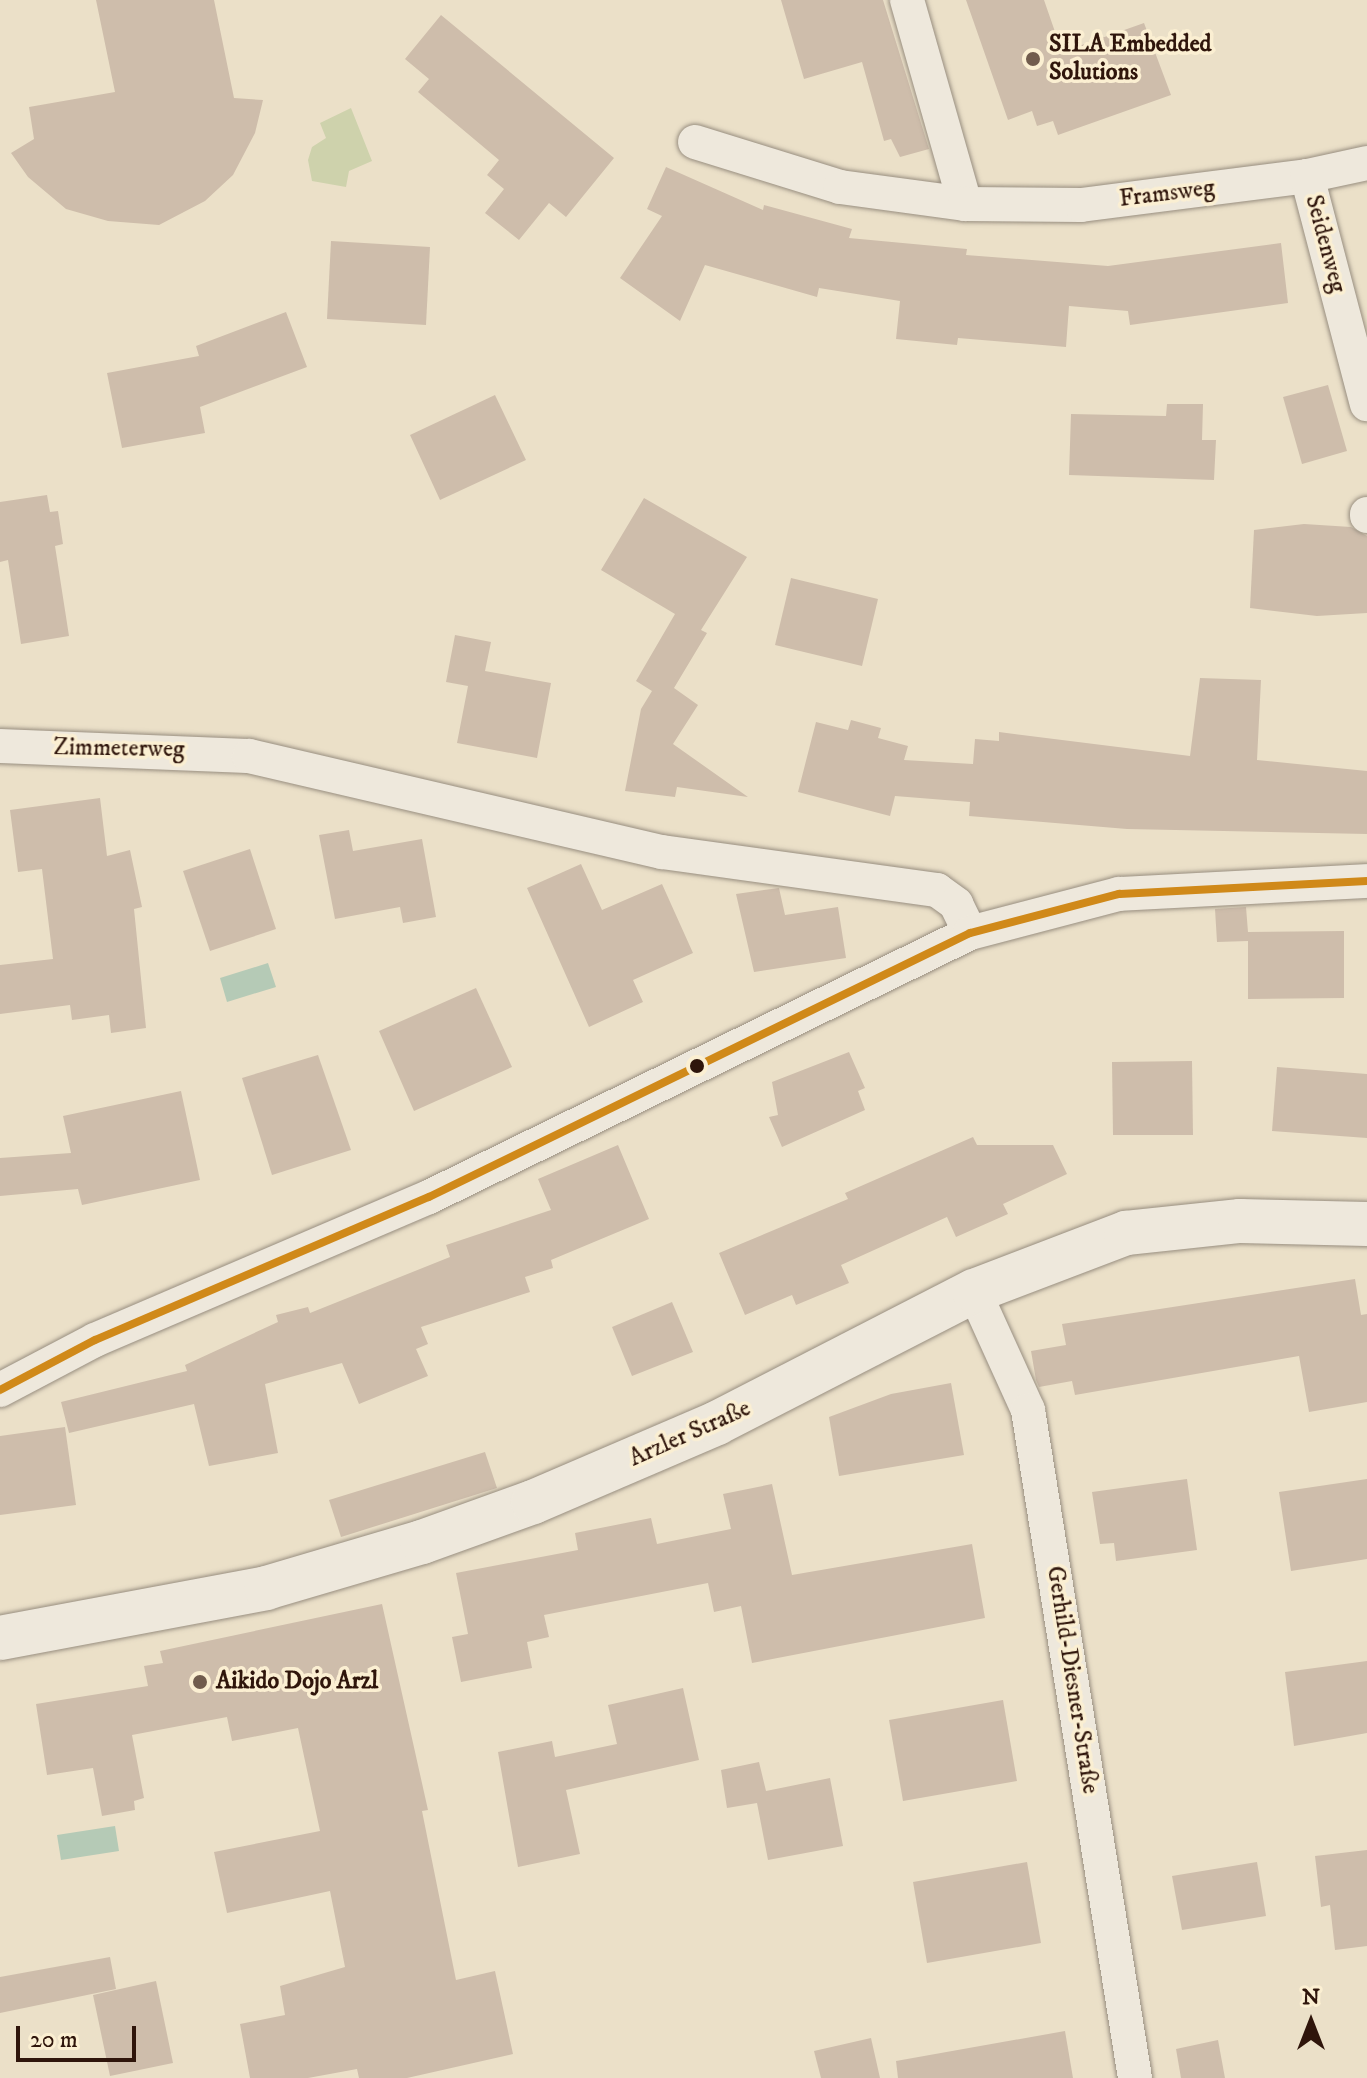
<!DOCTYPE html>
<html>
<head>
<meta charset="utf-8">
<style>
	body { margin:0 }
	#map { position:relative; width:1367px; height:2078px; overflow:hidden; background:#ebe0c8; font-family:"IM FELL DW Pica",serif }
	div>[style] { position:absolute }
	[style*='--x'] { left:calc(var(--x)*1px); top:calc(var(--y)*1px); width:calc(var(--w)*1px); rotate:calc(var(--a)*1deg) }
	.green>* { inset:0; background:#ced2ac }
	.water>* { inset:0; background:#b5cab6 }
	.building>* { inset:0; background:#cebdab }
	.roads { filter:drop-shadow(0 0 2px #988e80) drop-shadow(0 0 2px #988e80) }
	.street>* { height:34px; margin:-17px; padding:0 17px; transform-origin:17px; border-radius:17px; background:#eee8dc }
	.secondary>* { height:44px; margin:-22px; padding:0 22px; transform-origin:22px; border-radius:22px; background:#eee8dc }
	.bus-1>* { height:8px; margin:-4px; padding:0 4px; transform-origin:4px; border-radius:4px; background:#d08919 }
	.dots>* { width:22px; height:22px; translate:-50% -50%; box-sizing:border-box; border:4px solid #fbefd2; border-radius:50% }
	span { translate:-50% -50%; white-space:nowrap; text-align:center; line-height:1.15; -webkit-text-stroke:7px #fbefd2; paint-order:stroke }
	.poi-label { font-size:24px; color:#2f150b; font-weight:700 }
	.left { translate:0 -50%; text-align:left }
	.street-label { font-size:24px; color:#2f150b }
	.north { position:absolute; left:1271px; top:1982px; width:80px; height:80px; -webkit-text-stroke:6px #fbefd2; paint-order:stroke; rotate:0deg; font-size:22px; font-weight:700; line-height:32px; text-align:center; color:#2f150b }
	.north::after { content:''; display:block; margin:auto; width:28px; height:36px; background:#2f150b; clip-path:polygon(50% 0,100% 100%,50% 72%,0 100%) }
	.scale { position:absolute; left:16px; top:2026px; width:120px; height:36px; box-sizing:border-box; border:4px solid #2f150b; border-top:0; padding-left:10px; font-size:24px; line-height:28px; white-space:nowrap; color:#2f150b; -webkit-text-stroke:6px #fbefd2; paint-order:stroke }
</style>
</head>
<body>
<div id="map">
	<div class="green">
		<i style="clip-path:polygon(351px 108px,372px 161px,349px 171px,346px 187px,312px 181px,308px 160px,312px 147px,326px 138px,320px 123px)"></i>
	</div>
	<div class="water">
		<i style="clip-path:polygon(268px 963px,276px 987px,227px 1002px,220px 978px)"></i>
		<i style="clip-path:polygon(115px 1826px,119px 1851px,61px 1860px,57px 1835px)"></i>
	</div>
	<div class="building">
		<i style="clip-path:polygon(96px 0,214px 0,234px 98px,263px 100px,255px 133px,233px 175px,205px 201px,159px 225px,108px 221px,66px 209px,28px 177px,11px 153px,34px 139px,29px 107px,115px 92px)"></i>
		<i style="clip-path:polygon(781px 0,883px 0,929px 149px,900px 157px,891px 139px,884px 141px,862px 62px,804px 79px)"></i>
		<i style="clip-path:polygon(966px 0,1044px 0,1062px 52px,1144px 23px,1171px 95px,1058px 135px,1053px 121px,1037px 126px,1032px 111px,1008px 120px)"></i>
		<i style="clip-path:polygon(441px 15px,614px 158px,566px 217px,549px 203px,519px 240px,485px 213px,504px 189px,487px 175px,499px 160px,418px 92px,429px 79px,405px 59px)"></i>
		<i style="clip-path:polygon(666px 167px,763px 210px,764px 205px,852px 229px,849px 238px,967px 249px,966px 255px,1108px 266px,1281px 243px,1288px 303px,1130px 325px,1128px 311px,1069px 306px,1066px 347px,958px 338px,957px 345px,896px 339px,900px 301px,819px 288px,817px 297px,705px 265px,680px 321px,620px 278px,662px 216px,647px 209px)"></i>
		<i style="clip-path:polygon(331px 241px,430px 247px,426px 325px,327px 319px)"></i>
		<i style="clip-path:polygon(286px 312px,307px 367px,200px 407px,205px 433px,122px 448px,107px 373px,199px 356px,196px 346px)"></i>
		<i style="clip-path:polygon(1328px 385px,1347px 451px,1302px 464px,1283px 397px)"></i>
		<i style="clip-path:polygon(495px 395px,526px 460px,440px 500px,410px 435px)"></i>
		<i style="clip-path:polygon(1167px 404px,1203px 404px,1202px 440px,1216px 440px,1214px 480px,1069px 475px,1071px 414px,1166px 416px)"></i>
		<i style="clip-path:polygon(47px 495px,50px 512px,58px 511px,63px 544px,55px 546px,69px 636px,21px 644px,8px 560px,0 562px,0 502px)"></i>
		<i style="clip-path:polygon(644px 498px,747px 557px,701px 630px,707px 633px,674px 688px,698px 705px,673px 744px,748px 797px,677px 787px,675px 797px,625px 791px,641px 709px,652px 691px,636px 681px,675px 614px,601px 570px)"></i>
		<i style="clip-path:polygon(1304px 524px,1351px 527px,1367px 536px,1367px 613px,1317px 616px,1250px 608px,1254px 530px)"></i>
		<i style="clip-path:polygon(791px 578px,878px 599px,862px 666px,775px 645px)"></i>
		<i style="clip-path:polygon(455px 635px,491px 642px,485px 671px,551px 683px,537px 758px,457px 743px,468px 686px,446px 682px)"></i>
		<i style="clip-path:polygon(1200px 678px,1261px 680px,1257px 760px,1367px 771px,1367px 834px,1127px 829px,969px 816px,970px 802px,895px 796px,890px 816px,798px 792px,816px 722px,848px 730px,851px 720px,881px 728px,878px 738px,908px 746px,904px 760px,973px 764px,975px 739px,999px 741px,999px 732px,1190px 756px)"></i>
		<i style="clip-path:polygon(100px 798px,107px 856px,130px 850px,142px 907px,134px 909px,146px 1028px,111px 1033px,109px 1015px,72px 1020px,70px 1005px,0 1014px,0 965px,53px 959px,42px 869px,18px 872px,10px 810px)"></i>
		<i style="clip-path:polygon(349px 830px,353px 851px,422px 839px,436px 917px,403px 923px,400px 907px,335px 919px,319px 835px)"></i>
		<i style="clip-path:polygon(250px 849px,276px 929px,210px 951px,183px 871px)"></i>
		<i style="clip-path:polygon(581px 864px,602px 910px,662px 884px,693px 953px,633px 980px,643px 1002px,589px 1027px,527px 888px)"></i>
		<i style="clip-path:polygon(779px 888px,785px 915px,838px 907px,846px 958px,754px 972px,736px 894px)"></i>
		<i style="clip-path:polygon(1246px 907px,1248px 932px,1344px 931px,1344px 998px,1248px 999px,1248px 941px,1217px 942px,1215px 909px)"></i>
		<i style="clip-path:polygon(476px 988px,512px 1067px,414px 1111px,379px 1031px)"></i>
		<i style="clip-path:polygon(849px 1052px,865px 1088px,858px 1091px,865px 1110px,782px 1147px,769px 1117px,778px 1115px,772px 1082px)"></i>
		<i style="clip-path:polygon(318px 1055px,351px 1150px,272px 1175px,242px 1078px)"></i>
		<i style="clip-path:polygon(1192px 1061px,1193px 1135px,1113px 1135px,1112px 1062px)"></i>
		<i style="clip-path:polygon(1277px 1067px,1367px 1074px,1367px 1138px,1272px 1131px)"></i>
		<i style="clip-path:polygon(181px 1091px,200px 1180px,82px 1205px,78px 1189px,0 1196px,0 1158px,71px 1153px,63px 1116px)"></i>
		<i style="clip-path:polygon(973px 1137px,977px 1145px,1053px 1145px,1067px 1174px,1003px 1204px,1008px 1214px,956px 1237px,947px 1217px,841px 1265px,849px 1283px,796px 1305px,792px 1295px,745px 1315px,719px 1253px,848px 1199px,845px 1193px)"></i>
		<i style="clip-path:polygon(618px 1145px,649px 1219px,551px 1260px,553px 1268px,525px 1277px,530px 1292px,421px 1327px,428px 1344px,416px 1349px,428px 1376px,359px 1404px,342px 1363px,265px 1384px,278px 1453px,209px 1466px,194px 1404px,69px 1433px,61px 1402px,187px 1371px,185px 1365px,278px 1322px,276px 1315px,308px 1307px,310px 1313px,450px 1257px,446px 1245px,551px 1210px,538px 1179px)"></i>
		<i style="clip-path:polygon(1355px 1279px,1361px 1315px,1367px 1314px,1367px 1402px,1309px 1412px,1299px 1356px,1075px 1395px,1072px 1381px,1039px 1387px,1036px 1380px,1031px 1351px,1066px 1345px,1062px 1324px)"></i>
		<i style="clip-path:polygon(672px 1302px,693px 1352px,632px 1376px,612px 1327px)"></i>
		<i style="clip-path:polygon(951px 1383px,964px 1455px,839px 1476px,829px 1417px,891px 1394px)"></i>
		<i style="clip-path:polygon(65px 1427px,76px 1505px,0 1515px,0 1436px)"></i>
		<i style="clip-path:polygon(485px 1452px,497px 1488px,341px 1537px,329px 1500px)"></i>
		<i style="clip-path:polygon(1187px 1479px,1197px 1550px,1116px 1561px,1114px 1543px,1100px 1544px,1092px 1492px)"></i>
		<i style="clip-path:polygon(1367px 1479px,1367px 1559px,1291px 1571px,1279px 1492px)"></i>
		<i style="clip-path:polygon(772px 1484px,792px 1575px,972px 1544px,985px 1618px,752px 1663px,741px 1606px,714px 1612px,708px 1583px,544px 1615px,549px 1637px,527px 1642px,532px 1668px,461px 1682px,452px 1637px,468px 1634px,456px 1573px,578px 1550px,575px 1533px,651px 1518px,657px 1544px,731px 1529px,723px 1494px)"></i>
		<i style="clip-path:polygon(382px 1604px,428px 1810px,422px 1811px,456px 1980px,495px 1971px,513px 2054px,407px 2078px,359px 2078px,357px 2069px,308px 2078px,250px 2078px,240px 2024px,285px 2015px,280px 1986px,345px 1967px,330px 1891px,227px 1913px,214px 1852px,320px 1831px,298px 1728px,232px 1741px,227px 1717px,132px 1735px,144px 1798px,134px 1801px,135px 1810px,102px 1816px,93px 1768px,47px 1775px,36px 1704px,148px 1686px,144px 1666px,163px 1663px,160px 1651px)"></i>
		<i style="clip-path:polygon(1367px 1661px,1367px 1733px,1294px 1746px,1285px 1672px)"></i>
		<i style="clip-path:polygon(683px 1688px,699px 1760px,566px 1790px,580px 1854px,518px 1867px,498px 1752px,552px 1741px,555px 1757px,617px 1744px,608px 1705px)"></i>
		<i style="clip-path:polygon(1003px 1700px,1017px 1781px,903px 1801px,889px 1720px)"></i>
		<i style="clip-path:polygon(759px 1762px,766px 1791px,830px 1778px,843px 1846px,768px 1860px,757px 1803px,727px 1808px,721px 1770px)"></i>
		<i style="clip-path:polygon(1367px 1850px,1367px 1946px,1335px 1950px,1330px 1905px,1321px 1907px,1315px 1856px)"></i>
		<i style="clip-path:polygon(1027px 1862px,1041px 1943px,927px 1963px,913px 1882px)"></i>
		<i style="clip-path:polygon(1257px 1862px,1266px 1916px,1182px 1930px,1172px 1876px)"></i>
		<i style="clip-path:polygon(110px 1957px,116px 1989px,0 2013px,0 1977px)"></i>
		<i style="clip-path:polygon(156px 1981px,173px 2063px,110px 2076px,93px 1995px)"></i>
		<i style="clip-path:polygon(1065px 2031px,1073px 2078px,898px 2078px,896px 2061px)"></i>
		<i style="clip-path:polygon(871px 2038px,880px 2078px,821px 2078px,814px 2051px)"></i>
		<i style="clip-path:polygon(1218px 2040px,1225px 2078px,1181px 2078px,1176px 2049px)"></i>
	</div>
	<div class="roads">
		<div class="street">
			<i style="--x:907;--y:0;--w:212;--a:74.1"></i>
			<i style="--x:695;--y:142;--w:152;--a:17.2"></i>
			<i style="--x:840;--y:187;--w:126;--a:7.7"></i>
			<i style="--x:965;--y:204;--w:116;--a:0.5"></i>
			<i style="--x:1081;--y:205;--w:228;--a:-7.3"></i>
			<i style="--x:1307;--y:176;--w:61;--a:-12.2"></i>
			<i style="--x:1307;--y:176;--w:236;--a:75.3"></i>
			<i style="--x:1367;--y:516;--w:2;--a:-90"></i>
			<i style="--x:0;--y:746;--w:249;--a:2.3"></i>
			<i style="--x:249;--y:756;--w:424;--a:13.1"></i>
			<i style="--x:662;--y:852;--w:278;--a:7.9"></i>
			<i style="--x:937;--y:890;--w:24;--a:36"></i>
			<i style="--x:956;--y:904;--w:32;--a:64"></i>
			<i style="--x:974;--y:1291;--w:131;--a:65.6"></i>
			<i style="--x:1028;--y:1410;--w:677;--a:80.9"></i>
			<i style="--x:0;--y:1390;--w:107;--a:-27.8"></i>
			<i style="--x:95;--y:1340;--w:363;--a:-23.2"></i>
			<i style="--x:429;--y:1197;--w:602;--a:-26.01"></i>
			<i style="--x:970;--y:933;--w:154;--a:-14.7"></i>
			<i style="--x:1119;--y:894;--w:248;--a:-3"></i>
		</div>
		<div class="secondary">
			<i style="--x:0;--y:1638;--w:271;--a:-10.6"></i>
			<i style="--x:266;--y:1588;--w:163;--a:-16.4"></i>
			<i style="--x:422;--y:1542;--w:118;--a:-19.8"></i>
			<i style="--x:533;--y:1502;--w:200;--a:-23.2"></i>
			<i style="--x:717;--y:1423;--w:289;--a:-27.2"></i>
			<i style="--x:974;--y:1291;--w:163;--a:-20.9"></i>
			<i style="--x:1126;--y:1233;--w:115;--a:-6"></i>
			<i style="--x:1240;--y:1221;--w:127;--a:1.4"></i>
		</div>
	</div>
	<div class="bus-1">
		<i style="--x:0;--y:1390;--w:107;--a:-27.8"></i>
		<i style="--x:95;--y:1340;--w:363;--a:-23.2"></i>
		<i style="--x:429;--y:1197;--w:602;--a:-26.01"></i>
		<i style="--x:970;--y:933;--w:154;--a:-14.7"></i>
		<i style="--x:1119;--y:894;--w:248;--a:-3"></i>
	</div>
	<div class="dots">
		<i style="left:1033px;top:59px;background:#715c4d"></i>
		<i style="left:697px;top:1066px;background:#2f150b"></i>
		<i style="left:200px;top:1682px;background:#715c4d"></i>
	</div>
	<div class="poi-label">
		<span class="left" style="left:1049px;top:59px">SILA Embedded<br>Solutions</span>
		<span class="left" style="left:216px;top:1682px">Aikido Dojo Arzl</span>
	</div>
	<div class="street-label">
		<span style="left:1167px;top:194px;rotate:-7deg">Framsweg</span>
		<span style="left:1325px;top:244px;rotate:75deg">Seidenweg</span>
		<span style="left:119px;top:749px;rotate:1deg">Zimmeterweg</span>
		<span style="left:690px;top:1434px;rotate:-24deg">Arzler Straße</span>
		<span style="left:1072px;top:1680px;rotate:81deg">Gerhild-Diesner-Straße</span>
	</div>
	<div class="north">N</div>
	<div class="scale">20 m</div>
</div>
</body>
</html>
